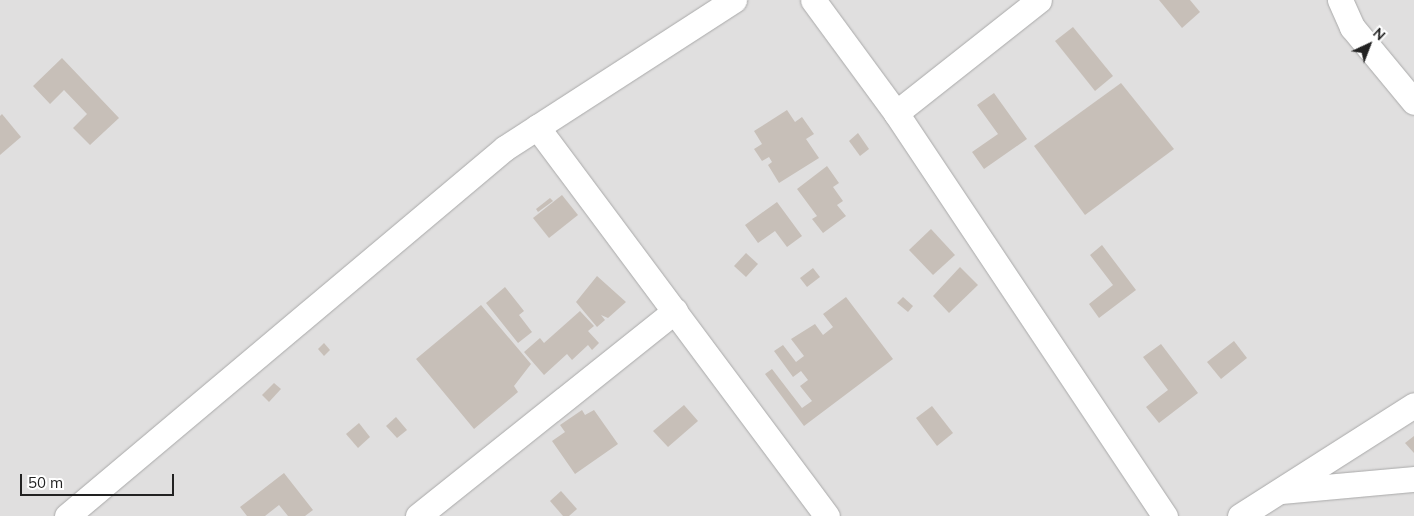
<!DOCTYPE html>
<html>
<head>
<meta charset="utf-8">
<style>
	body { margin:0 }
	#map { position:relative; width:1414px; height:516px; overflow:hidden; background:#f2efe9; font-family:Mulish,sans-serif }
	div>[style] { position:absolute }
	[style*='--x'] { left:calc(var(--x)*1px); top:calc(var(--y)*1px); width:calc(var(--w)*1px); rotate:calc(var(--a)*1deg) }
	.residential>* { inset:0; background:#e0dfdf }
	.building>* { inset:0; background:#c7bfb8 }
	.roads { filter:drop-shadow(0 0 1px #a9a9a9) drop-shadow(0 0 1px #a9a9a9) }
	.minor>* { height:25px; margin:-12.5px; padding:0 12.5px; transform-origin:12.5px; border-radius:12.5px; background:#fff }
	span { translate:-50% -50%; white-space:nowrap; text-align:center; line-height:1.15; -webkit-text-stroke:5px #fff; paint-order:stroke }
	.north { position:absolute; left:1344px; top:20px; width:50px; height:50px; -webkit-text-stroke:4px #fff; paint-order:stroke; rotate:43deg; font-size:14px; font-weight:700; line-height:20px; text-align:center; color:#222 }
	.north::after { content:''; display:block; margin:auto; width:18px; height:22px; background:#222; clip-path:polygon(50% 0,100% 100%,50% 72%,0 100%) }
	.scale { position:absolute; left:20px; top:474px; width:154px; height:22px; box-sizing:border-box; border:2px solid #222; border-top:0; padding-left:6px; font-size:15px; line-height:18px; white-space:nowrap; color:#222; -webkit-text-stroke:4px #fff; paint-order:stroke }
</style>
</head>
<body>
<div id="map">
	<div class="residential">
		<i style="clip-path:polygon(0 0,1414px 0,1414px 516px,0 516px)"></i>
	</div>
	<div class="building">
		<i style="clip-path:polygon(1159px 0,1190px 0,1200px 12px,1182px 28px)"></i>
		<i style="clip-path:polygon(1073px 27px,1113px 76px,1095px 91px,1055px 41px)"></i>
		<i style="clip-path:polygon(62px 58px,119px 118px,90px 145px,73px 128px,87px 114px,64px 90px,50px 104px,33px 86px)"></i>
		<i style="clip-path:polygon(1121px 83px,1174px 149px,1085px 215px,1034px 146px)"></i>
		<i style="clip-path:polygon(994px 93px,1027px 139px,984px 169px,972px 152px,998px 134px,977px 105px)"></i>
		<i style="clip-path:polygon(787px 110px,795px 122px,802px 117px,814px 134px,806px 139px,819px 158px,779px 183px,768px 165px,772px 162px,769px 157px,762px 161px,754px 149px,762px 144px,754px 131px)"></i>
		<i style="clip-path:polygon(2px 114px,21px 137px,0 155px,0 116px)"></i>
		<i style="clip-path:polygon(858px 133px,869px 149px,860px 156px,849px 141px)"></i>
		<i style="clip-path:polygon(827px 166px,839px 183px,833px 187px,843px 201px,837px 205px,846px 216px,823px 233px,812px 219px,817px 216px,797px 189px)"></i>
		<i style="clip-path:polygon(562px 195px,578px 215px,549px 238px,533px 218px)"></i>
		<i style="clip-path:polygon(550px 198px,553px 201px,538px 212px,536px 209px)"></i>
		<i style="clip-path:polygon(777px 202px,802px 236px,787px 247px,775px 231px,758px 243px,745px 225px)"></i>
		<i style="clip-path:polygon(931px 229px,955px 255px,933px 275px,909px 250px)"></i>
		<i style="clip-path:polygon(1102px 245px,1136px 290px,1099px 318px,1089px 304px,1113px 285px,1090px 255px)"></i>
		<i style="clip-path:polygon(746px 253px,758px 264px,746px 277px,734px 266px)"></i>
		<i style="clip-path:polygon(960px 267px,978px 285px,949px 313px,933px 296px)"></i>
		<i style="clip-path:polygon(813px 268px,820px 277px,807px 287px,800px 278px)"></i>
		<i style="clip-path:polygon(597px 276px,626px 302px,608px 318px,601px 315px,605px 320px,597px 327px,576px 302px)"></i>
		<i style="clip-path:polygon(505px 287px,524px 311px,519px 315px,532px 332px,518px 343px,486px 303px)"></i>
		<i style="clip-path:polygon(846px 297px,893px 359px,804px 426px,765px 374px,772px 369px,802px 408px,812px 401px,800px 386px,808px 380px,801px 371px,793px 377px,774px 351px,783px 345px,796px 362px,804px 356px,791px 339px,815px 324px,823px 335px,833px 327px,823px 314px)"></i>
		<i style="clip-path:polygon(903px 297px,913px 306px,908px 312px,897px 303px)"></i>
		<i style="clip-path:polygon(481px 305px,531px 364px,514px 386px,518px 392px,474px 429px,416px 359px)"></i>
		<i style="clip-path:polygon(580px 311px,594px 326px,588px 331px,599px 343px,592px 350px,588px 345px,572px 360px,567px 354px,544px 375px,524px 352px,540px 338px,544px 343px)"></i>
		<i style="clip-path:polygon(1234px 341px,1247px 358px,1221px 379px,1207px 362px)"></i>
		<i style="clip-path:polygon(324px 343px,330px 350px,324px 356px,318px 349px)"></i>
		<i style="clip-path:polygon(1161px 344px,1198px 393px,1159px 423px,1146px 407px,1168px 390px,1143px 357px)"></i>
		<i style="clip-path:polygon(274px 383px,281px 389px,269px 402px,262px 395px)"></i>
		<i style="clip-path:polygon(684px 405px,698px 421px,668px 447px,653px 431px)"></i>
		<i style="clip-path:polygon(932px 406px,953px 433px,937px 446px,916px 418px)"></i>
		<i style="clip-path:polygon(582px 410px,585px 415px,594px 410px,618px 444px,575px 474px,552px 441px,565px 432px,560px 425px)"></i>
		<i style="clip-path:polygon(396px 417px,407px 430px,397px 438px,386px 426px)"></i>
		<i style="clip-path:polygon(359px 423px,370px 437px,358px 448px,346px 434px)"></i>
		<i style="clip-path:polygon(1414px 436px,1414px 453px,1405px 443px)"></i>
		<i style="clip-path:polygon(284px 473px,313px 510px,305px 516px,288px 516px,279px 505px,265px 516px,247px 516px,240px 507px)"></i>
		<i style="clip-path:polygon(561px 491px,577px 509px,569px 516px,563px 516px,550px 501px)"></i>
	</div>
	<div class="roads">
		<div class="minor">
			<i style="--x:813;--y:0;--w:140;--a:53.7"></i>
			<i style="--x:896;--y:113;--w:485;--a:56.3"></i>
			<i style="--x:1340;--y:0;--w:30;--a:66"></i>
			<i style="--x:1352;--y:27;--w:97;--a:50.4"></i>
			<i style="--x:896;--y:113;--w:182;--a:-38.3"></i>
			<i style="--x:537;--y:127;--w:485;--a:53.3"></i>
			<i style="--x:1281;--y:491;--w:134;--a:-5.2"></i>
			<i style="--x:67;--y:516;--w:572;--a:-40.04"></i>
			<i style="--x:505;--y:148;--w:273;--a:-32.9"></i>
			<i style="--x:418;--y:516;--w:329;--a:-38.6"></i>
			<i style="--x:1240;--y:516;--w:206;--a:-32.5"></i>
		</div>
	</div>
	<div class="north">N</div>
	<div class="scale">50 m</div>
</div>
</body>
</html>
